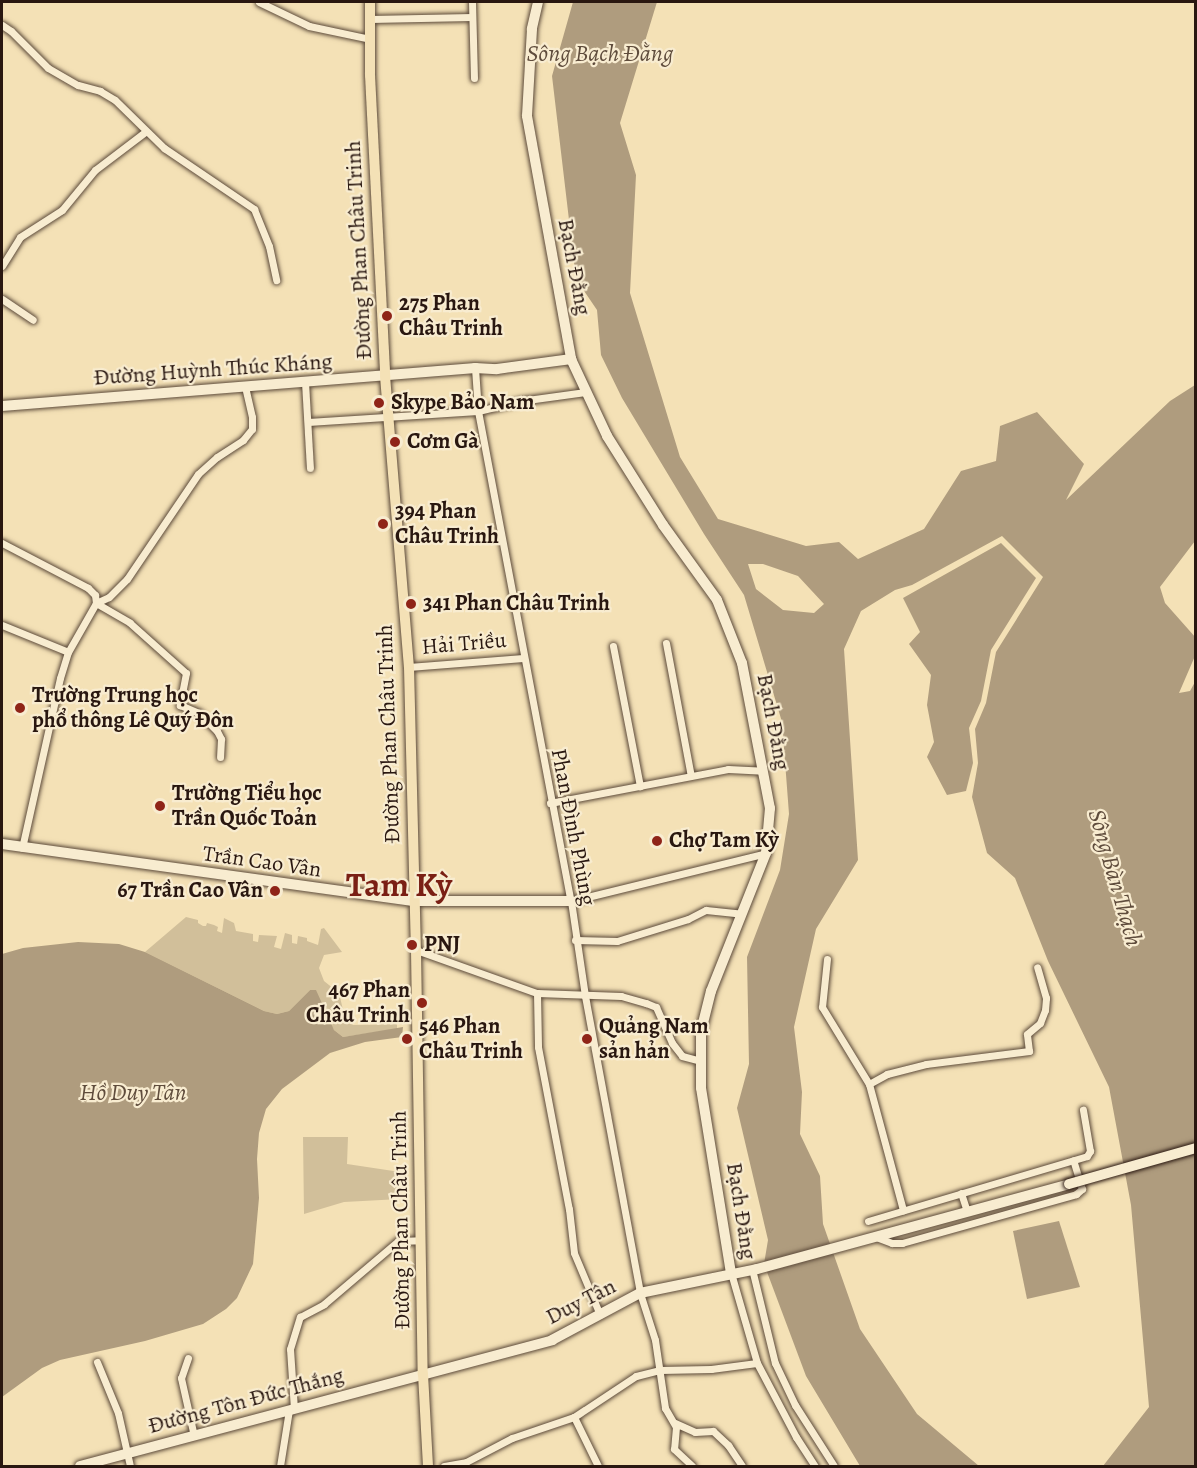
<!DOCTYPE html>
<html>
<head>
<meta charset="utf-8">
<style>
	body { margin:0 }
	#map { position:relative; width:1197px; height:1468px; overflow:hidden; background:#f4e1b6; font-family:Alegreya,serif }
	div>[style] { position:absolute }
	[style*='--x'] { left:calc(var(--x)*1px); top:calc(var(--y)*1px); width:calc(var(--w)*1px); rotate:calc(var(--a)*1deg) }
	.green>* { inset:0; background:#d1bf9a }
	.water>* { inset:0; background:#af9c7e }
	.roads { filter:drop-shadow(0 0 2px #5c4a3a) drop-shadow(0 0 2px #5c4a3a) }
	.street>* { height:7px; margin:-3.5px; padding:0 3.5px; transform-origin:3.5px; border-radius:3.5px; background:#f8ecd0 }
	.secondary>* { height:10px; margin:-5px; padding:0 5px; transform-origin:5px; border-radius:5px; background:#f8ecd0 }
	.primary>* { height:10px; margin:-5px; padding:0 5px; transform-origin:5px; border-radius:5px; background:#f4e1b6 }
	.bridges { filter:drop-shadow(0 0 2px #291710) drop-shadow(0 0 2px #291710) }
	.secondary-bridge>* { height:10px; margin:-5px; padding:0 5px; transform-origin:5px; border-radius:5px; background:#f8ecd0 }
	.dots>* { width:16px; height:16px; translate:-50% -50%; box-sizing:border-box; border:3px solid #f8ecd0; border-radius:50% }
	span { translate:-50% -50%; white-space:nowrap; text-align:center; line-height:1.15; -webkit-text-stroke:4.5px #f8ecd0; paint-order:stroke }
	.street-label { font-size:22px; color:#291710 }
	.poi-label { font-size:22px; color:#291710; font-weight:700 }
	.left { translate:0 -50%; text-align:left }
	.right { translate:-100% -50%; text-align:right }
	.water-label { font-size:24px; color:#5f4c3c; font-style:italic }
	.town-label { font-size:34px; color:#7a1f14; font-weight:700 }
	.frame { position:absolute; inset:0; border:3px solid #291710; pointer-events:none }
</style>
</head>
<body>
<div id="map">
	<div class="green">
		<i style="clip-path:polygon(186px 917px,198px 920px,198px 923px,203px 926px,206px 926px,207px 923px,214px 925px,218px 927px,217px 931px,222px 933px,224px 918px,234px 923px,236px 931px,253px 934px,253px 941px,258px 942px,259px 935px,277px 936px,274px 947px,281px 949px,285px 933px,292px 935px,292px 943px,297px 944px,298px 936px,307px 938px,307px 941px,318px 945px,321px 929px,324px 928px,342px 952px,324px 955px,319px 968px,324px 981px,339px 993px,344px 1014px,353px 1025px,397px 1024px,397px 1029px,343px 1037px,334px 1030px,310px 990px,289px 1011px,277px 1014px,264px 1011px,145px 952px)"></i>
		<i style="clip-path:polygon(303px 1137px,348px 1137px,347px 1164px,400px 1172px,400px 1199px,344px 1202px,304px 1214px)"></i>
	</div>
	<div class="water">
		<i style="clip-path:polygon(evenodd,573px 2px,657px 2px,620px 123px,636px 175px,630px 293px,680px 457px,718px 519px,806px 546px,839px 542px,858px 559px,924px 529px,961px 471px,996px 461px,1000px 426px,1037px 412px,1084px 464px,1066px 500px,1170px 401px,1195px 385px,1195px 541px,1160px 587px,1165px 603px,1196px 638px,1195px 656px,1179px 693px,1190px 691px,1195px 682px,1195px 1466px,1103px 1466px,1149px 1407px,1131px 1205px,1109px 1087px,1048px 961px,1015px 878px,987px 853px,972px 797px,978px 763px,975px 729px,986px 703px,996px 652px,1043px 577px,1002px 536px,912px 585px,895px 590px,861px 611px,844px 649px,858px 860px,816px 929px,794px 1027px,802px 1092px,800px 1134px,820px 1176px,823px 1224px,860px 1329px,917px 1414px,979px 1466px,860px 1466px,806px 1376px,764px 1264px,768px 1240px,737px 1108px,749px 1064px,747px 957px,780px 870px,789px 814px,782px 722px,744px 595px,704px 534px,622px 398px,601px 355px,597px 310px,576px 279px,552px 76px,573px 2px,748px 564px,763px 564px,798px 576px,824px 604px,814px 613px,783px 610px,756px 589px,748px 564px)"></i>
		<i style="clip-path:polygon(1001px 543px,1036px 578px,991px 650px,981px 701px,969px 728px,973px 763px,966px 791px,947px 795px,927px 757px,934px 742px,927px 705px,931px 675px,909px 644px,920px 632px,903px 598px)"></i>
		<i style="clip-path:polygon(78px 942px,119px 944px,145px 952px,264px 1011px,277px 1014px,289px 1011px,310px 990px,316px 990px,334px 1030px,343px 1037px,403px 1027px,402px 1037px,365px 1042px,330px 1053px,282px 1089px,266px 1109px,259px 1133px,257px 1159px,259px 1198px,253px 1264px,237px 1298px,226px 1309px,203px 1324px,145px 1341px,60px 1360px,42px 1368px,2px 1397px,2px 954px,23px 948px)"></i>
		<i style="clip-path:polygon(1059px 1221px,1080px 1287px,1027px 1299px,1013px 1231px)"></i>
	</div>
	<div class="roads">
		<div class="street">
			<i style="--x:259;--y:2;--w:55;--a:25.6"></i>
			<i style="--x:309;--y:26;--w:62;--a:12"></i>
			<i style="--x:472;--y:2;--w:76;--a:88.5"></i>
			<i style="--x:370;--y:19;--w:102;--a:-1.1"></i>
			<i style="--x:2;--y:25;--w:11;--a:34"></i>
			<i style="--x:11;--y:31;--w:52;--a:45"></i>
			<i style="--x:48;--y:68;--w:34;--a:30"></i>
			<i style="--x:78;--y:85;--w:23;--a:15"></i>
			<i style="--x:100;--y:91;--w:17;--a:31"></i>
			<i style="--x:115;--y:100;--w:69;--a:44.4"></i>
			<i style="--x:164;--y:148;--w:109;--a:34.1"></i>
			<i style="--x:254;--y:209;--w:40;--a:68"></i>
			<i style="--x:269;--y:246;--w:35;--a:78"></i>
			<i style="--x:2;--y:266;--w:34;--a:-58"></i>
			<i style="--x:20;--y:237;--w:50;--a:-32.7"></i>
			<i style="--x:62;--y:210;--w:52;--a:-50.5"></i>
			<i style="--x:95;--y:170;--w:63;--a:-37.2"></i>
			<i style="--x:2;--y:299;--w:37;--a:34"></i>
			<i style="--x:475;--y:368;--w:43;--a:86"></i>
			<i style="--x:478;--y:411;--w:499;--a:79.3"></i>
			<i style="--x:571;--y:901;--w:96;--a:81.6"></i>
			<i style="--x:585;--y:996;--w:302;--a:79.5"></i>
			<i style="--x:640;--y:1293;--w:49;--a:72.3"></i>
			<i style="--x:655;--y:1340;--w:69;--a:81.6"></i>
			<i style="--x:665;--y:1408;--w:22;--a:60"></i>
			<i style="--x:676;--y:1427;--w:22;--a:95"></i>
			<i style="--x:674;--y:1449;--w:25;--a:43"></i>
			<i style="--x:305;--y:382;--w:86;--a:86.7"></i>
			<i style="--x:308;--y:422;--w:170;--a:-3.7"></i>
			<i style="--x:478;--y:411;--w:43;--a:-13.4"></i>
			<i style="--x:520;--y:401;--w:66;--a:-7.9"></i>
			<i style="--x:2;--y:543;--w:97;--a:27.6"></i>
			<i style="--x:88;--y:588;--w:10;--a:45"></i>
			<i style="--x:95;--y:595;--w:8;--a:83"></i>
			<i style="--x:96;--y:603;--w:56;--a:119.7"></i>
			<i style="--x:68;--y:652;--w:27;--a:107"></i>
			<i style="--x:60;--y:678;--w:174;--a:102.6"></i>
			<i style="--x:96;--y:603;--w:14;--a:-25"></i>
			<i style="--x:109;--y:597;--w:25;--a:-45"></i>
			<i style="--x:127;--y:579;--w:127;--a:-55.9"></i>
			<i style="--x:198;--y:474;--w:25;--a:-42"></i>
			<i style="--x:217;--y:457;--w:31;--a:-33"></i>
			<i style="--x:243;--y:440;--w:14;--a:-51"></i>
			<i style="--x:252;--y:429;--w:12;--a:-90"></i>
			<i style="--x:252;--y:417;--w:31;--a:-103"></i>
			<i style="--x:96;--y:603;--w:39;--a:30"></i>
			<i style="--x:130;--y:623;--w:75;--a:41.8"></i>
			<i style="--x:186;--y:673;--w:33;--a:101"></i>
			<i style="--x:180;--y:705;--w:21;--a:23"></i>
			<i style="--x:199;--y:713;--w:25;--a:45"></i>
			<i style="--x:217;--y:731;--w:9;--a:63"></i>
			<i style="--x:221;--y:739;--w:18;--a:93"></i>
			<i style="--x:2;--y:625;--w:71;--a:22.2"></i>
			<i style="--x:666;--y:643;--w:135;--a:79.4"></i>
			<i style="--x:613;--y:646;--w:143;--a:79.1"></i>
			<i style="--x:409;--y:667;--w:114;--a:-4.5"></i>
			<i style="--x:550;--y:803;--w:181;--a:-10.8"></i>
			<i style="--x:728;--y:769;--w:35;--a:3"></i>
			<i style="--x:571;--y:901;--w:201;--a:-13.8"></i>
			<i style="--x:575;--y:940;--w:42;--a:1.4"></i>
			<i style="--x:617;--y:941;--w:74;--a:-17.2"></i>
			<i style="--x:688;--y:919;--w:20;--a:-27"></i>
			<i style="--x:706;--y:910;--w:36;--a:6"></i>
			<i style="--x:416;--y:950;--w:128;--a:19.6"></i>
			<i style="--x:537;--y:993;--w:84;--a:2"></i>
			<i style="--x:621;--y:996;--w:26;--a:16"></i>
			<i style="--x:646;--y:1003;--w:11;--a:22"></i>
			<i style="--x:656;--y:1007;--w:39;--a:66"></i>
			<i style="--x:672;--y:1043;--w:16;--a:52"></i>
			<i style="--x:682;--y:1056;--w:20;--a:15"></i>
			<i style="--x:827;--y:959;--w:48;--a:95.9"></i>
			<i style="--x:822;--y:1007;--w:90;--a:58.6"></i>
			<i style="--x:869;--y:1084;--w:131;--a:74.9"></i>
			<i style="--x:537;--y:993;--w:54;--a:88.9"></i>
			<i style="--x:538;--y:1047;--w:165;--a:79.2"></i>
			<i style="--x:569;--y:1209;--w:44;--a:83.5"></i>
			<i style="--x:574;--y:1253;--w:67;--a:67.2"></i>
			<i style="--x:869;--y:1084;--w:21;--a:-29"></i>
			<i style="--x:887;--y:1074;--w:40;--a:-14.4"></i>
			<i style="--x:926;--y:1064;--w:104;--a:-7.2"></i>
			<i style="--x:1029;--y:1051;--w:17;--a:-97"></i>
			<i style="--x:1027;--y:1034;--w:17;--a:-40"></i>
			<i style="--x:1040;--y:1023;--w:14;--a:-69"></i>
			<i style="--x:1045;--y:1010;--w:12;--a:-85"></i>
			<i style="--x:1046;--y:998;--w:32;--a:-106"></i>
			<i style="--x:961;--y:1193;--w:20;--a:72"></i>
			<i style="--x:868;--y:1221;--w:228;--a:-16.5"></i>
			<i style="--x:1087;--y:1156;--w:6;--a:-59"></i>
			<i style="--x:1090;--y:1151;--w:42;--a:-99.7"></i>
			<i style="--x:876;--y:1237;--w:17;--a:21"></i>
			<i style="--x:892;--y:1243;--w:10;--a:0"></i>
			<i style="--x:902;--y:1243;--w:181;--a:-15.7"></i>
			<i style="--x:1076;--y:1194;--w:8;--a:-40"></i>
			<i style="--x:1082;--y:1189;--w:30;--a:-107"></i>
			<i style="--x:752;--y:1269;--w:97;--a:76.3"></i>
			<i style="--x:775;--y:1363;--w:47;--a:64.5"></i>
			<i style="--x:795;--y:1405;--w:72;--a:57.4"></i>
			<i style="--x:731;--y:1273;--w:94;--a:73.9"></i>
			<i style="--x:757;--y:1363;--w:84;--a:62.2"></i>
			<i style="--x:796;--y:1437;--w:35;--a:57"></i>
			<i style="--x:188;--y:1358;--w:21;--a:109"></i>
			<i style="--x:181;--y:1378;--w:59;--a:77.4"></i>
			<i style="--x:97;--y:1362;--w:55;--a:67.6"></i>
			<i style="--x:118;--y:1413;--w:54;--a:77.2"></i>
			<i style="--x:294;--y:1409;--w:60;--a:-93.8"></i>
			<i style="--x:290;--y:1349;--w:34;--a:-73"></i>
			<i style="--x:300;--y:1317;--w:27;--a:-28"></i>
			<i style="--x:324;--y:1304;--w:97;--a:-40.4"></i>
			<i style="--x:398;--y:1241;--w:23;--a:-2"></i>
			<i style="--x:574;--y:1417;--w:55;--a:63.9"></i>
			<i style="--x:675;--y:1423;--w:22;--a:24"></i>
			<i style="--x:695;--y:1432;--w:18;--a:-3"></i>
			<i style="--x:713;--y:1431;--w:21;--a:43"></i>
			<i style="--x:728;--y:1445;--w:25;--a:56"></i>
			<i style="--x:280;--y:1466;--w:57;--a:-80.9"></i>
			<i style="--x:444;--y:1466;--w:22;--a:-10"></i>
			<i style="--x:466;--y:1462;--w:52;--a:-27.6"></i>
			<i style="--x:512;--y:1438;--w:65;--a:-18.7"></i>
			<i style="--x:574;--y:1417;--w:74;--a:-33.5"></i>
			<i style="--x:636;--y:1376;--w:25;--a:-14"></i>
			<i style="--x:660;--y:1370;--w:51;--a:-1.1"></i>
			<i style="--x:711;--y:1369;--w:46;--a:-7.4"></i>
		</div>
		<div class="secondary">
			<i style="--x:538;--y:2;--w:28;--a:103"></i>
			<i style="--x:532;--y:29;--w:87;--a:93.3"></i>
			<i style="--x:527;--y:116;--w:247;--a:79.7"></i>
			<i style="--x:571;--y:359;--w:85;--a:64.9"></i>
			<i style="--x:607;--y:436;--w:105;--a:57.8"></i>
			<i style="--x:663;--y:525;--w:92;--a:54.2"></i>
			<i style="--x:717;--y:600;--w:68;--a:68.4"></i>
			<i style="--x:742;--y:663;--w:148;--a:79.1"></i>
			<i style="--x:770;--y:808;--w:45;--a:95.1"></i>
			<i style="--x:766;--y:853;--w:149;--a:111.7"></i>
			<i style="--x:711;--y:991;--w:41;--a:104"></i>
			<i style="--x:701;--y:1031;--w:57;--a:90"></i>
			<i style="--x:701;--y:1088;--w:187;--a:80.8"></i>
			<i style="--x:2;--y:406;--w:475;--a:-4.6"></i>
			<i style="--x:475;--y:368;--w:22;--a:3"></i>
			<i style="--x:497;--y:369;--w:75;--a:-7.7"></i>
			<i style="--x:2;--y:844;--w:415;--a:7.9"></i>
			<i style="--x:413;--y:901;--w:158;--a:0"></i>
			<i style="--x:80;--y:1466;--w:489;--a:-14.9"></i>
			<i style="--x:552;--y:1340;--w:100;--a:-28.1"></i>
			<i style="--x:640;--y:1293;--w:119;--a:-11.6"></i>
			<i style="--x:757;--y:1269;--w:323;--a:-15.2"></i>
		</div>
		<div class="primary">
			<i style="--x:370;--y:2;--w:73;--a:90"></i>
			<i style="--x:370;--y:75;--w:301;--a:87.1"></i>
			<i style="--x:385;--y:376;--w:292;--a:85.3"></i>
			<i style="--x:409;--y:667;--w:283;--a:88.6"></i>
			<i style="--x:416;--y:950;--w:424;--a:89.1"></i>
			<i style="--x:423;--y:1374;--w:92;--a:86.9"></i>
		</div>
	</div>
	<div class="bridges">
		<div class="secondary-bridge">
			<i style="--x:1069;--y:1184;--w:132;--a:-15.8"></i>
		</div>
	</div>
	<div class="dots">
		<i style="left:387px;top:316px;background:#8f2418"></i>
		<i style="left:379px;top:403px;background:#8f2418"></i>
		<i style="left:395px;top:442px;background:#8f2418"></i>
		<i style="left:383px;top:524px;background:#8f2418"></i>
		<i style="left:411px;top:604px;background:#8f2418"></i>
		<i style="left:20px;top:708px;background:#8f2418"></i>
		<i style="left:160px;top:806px;background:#8f2418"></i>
		<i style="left:657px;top:841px;background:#8f2418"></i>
		<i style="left:275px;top:891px;background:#8f2418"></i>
		<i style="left:412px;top:945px;background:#8f2418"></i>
		<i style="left:422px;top:1003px;background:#8f2418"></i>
		<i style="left:407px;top:1039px;background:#8f2418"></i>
		<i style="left:587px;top:1039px;background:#8f2418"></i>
	</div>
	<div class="street-label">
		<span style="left:359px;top:250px;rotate:-93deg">Đường Phan Châu Trinh</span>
		<span style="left:574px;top:267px;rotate:79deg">Bạch Đằng</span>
		<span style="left:213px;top:370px;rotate:-4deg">Đường Huỳnh Thúc Kháng</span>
		<span style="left:464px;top:644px;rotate:-5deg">Hải Triều</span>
		<span style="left:773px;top:722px;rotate:79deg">Bạch Đằng</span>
		<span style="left:389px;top:734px;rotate:-92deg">Đường Phan Châu Trinh</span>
		<span style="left:573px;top:827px;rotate:79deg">Phan Đình Phùng</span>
		<span style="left:262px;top:862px;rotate:8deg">Trần Cao Vân</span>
		<span style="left:741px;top:1211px;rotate:81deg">Bạch Đằng</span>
		<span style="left:401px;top:1220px;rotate:-91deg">Đường Phan Châu Trinh</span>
		<span style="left:581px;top:1302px;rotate:-27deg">Duy Tân</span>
		<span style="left:246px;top:1401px;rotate:-15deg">Đường Tôn Đức Thắng</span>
	</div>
	<div class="poi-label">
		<span class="left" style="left:399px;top:316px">275 Phan<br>Châu Trinh</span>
		<span class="left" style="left:391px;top:403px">Skype Bảo Nam</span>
		<span class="left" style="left:407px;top:442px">Cơm Gà</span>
		<span class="left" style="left:395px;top:524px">394 Phan<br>Châu Trinh</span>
		<span class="left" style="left:423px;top:604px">341 Phan Châu Trinh</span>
		<span class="left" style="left:32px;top:708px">Trường Trung học<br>phổ thông Lê Quý Đôn</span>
		<span class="left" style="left:172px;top:806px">Trường Tiểu học<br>Trần Quốc Toản</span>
		<span class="left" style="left:669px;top:841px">Chợ Tam Kỳ</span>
		<span class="right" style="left:263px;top:891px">67 Trần Cao Vân</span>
		<span class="left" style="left:424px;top:945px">PNJ</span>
		<span class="right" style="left:410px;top:1003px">467 Phan<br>Châu Trinh</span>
		<span class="left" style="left:419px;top:1039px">546 Phan<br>Châu Trinh</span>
		<span class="left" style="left:599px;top:1039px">Quảng Nam<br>sản hản</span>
	</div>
	<div class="water-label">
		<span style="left:600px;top:54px">Sông Bạch Đằng</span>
		<span style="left:1115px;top:878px;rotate:74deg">Sông Bàn Thạch</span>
		<span style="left:133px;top:1093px">Hồ Duy Tân</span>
	</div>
	<div class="town-label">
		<span style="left:399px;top:885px">Tam Kỳ</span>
	</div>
	<div class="frame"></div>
</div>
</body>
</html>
